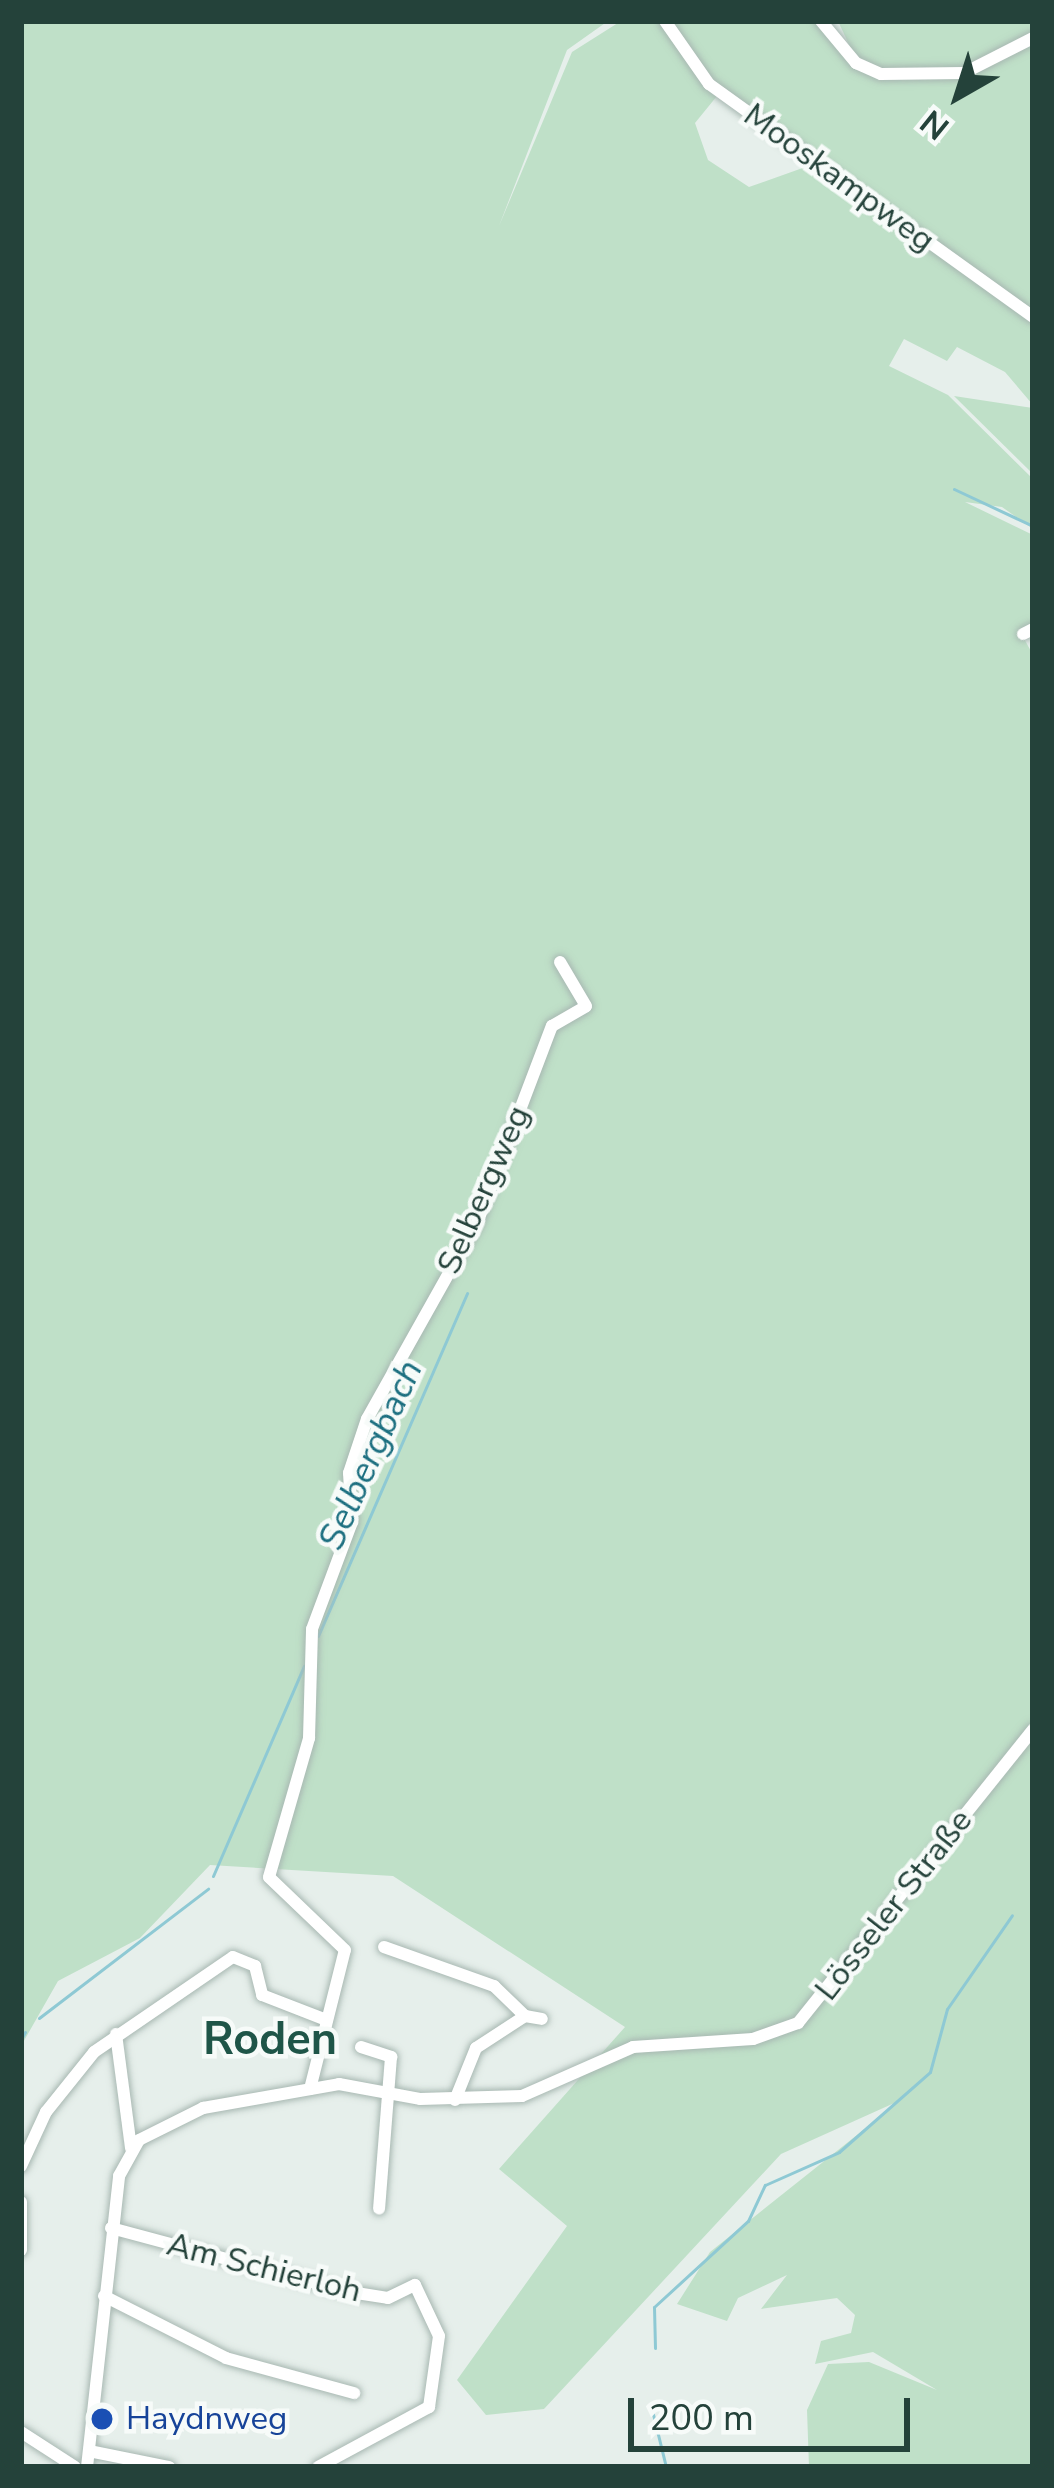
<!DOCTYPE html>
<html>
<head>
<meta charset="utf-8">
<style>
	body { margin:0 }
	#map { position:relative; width:1054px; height:2488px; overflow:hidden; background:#e6efeb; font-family:"Nunito Sans",sans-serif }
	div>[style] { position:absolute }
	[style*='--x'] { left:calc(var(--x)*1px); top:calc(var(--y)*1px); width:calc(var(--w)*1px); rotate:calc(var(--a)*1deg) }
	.green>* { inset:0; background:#bfe0c8 }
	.stream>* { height:3px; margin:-1.5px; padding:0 1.5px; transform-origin:1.5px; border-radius:1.5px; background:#8ec9d4 }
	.roads { filter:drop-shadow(0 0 3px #a8b8b2) drop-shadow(0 0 3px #a8b8b2) }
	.minor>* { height:12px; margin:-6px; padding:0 6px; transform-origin:6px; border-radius:6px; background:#fff }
	.dots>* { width:33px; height:33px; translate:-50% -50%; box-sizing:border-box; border:6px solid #f7fbf9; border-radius:50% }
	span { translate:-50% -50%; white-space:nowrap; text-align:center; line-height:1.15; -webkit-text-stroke:9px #f7fbf9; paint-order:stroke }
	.street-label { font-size:33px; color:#24423a }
	.transit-label { font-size:33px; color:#164399 }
	.left { translate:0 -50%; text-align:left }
	.water-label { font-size:36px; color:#1c6f80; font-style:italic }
	.district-label { font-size:45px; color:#1f5548; font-weight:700 }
	.frame { position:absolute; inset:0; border:24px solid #24423a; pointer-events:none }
	.north { position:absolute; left:898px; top:36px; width:120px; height:120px; -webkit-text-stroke:9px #f7fbf9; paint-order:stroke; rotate:219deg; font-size:33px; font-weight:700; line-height:48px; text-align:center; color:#24423a }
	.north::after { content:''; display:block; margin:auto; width:42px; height:54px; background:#24423a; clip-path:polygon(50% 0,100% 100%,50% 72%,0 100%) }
	.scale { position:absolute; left:628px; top:2398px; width:282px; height:54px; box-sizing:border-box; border:6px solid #24423a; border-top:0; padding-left:15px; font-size:36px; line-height:42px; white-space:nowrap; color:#24423a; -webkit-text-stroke:9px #f7fbf9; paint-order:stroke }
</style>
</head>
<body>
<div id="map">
	<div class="green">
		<i style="clip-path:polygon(21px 21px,608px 21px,567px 50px,499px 226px,572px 52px,621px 21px,661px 21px,717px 96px,695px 123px,708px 160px,749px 187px,811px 165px,711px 82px,671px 21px,814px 21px,853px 65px,881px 77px,965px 76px,1033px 41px,1033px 405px,1005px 372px,957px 347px,947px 361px,904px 339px,889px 366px,948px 395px,1033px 479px,1033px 529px,1002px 507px,965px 502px,1033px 535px,1033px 626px,1021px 633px,1033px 655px,1033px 2467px,809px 2467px,807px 2410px,828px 2364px,869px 2362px,937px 2390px,873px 2352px,815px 2364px,821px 2341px,851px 2333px,855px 2315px,837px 2298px,761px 2309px,787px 2275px,738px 2298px,727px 2321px,677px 2304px,710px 2252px,901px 2100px,781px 2154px,544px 2409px,486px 2415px,457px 2380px,567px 2226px,499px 2169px,625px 2027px,393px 1876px,210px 1865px,140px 1938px,58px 1981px,21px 2046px)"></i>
		<i style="clip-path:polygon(838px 21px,1033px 21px,1033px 35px,985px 66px,881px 72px,857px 62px)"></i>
		<i style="clip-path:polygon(954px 396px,1033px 408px,1033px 474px)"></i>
	</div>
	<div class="stream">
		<i style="--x:954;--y:489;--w:87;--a:25.1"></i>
		<i style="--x:318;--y:1636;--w:374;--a:-66.5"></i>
		<i style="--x:213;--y:1876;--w:229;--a:-66.6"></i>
		<i style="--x:39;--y:2018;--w:213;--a:-37.4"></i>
		<i style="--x:21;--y:2039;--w:8;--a:-60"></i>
		<i style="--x:655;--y:2348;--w:41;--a:-91.4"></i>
		<i style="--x:654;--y:2307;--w:127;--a:-42.5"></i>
		<i style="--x:748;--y:2221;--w:40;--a:-65"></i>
		<i style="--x:765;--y:2185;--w:81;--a:-24"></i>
		<i style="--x:839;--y:2152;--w:121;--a:-41.3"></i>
		<i style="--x:930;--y:2072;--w:65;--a:-74.9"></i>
		<i style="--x:947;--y:2009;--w:114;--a:-55.3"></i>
		<i style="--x:652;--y:2410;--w:59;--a:76.2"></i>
	</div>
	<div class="roads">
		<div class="minor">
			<i style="--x:665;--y:21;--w:77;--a:55.1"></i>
			<i style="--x:709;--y:84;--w:399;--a:35.7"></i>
			<i style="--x:821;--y:21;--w:55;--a:50.2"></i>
			<i style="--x:856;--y:63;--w:27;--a:24"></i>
			<i style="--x:881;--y:74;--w:83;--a:-0.7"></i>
			<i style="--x:964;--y:73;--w:77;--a:-26.9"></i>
			<i style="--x:1023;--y:634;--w:11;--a:-27"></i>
			<i style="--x:384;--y:1947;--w:117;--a:19.5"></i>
			<i style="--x:494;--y:1986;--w:43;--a:44.1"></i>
			<i style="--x:116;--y:2034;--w:115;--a:82.5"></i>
			<i style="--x:361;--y:2047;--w:32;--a:18"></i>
			<i style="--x:391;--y:2057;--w:152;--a:94.5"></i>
			<i style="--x:310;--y:2089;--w:143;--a:-75.9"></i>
			<i style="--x:345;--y:1950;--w:105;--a:-136.2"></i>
			<i style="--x:269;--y:1877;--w:145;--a:-73.9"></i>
			<i style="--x:309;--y:1738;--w:109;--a:-88.4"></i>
			<i style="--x:312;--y:1629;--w:114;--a:-69.5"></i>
			<i style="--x:352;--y:1522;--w:49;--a:-93.5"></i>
			<i style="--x:349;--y:1473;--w:57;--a:-71.6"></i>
			<i style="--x:367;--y:1419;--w:225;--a:-60.7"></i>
			<i style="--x:477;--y:1223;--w:211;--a:-69.2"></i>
			<i style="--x:552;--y:1026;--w:39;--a:-30"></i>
			<i style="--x:586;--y:1006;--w:51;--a:-120.6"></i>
			<i style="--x:455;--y:2100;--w:56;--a:-68"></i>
			<i style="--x:476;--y:2048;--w:59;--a:-33.1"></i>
			<i style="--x:525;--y:2016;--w:17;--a:10"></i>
			<i style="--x:21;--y:2166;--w:60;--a:-65.2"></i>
			<i style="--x:46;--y:2112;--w:77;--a:-51.3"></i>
			<i style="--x:94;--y:2052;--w:168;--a:-34.4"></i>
			<i style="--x:233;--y:1957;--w:24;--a:22"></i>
			<i style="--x:255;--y:1966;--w:30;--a:76"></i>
			<i style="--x:262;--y:1995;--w:66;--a:21.2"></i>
			<i style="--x:21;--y:2202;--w:48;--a:90"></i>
			<i style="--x:111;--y:2228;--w:247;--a:15"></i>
			<i style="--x:350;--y:2292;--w:38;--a:9"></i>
			<i style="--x:388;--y:2298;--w:30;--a:-26"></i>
			<i style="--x:415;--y:2285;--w:56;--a:64.8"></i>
			<i style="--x:439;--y:2336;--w:72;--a:98"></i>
			<i style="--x:429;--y:2407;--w:126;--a:151.6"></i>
			<i style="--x:104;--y:2296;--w:137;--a:26.9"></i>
			<i style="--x:226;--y:2358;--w:133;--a:15.3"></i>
			<i style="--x:21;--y:2432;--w:64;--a:32.9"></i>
			<i style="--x:89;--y:2451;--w:82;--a:11.3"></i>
			<i style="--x:87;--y:2467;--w:293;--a:-83.7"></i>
			<i style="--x:119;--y:2176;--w:41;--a:-60.9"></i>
			<i style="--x:139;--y:2140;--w:72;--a:-26.6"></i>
			<i style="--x:203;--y:2108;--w:138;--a:-10"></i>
			<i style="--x:339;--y:2084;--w:82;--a:10.5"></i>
			<i style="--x:420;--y:2099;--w:102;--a:-1.7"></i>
			<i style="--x:522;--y:2096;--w:121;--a:-23.8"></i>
			<i style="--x:633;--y:2047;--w:120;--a:-3.8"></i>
			<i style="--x:753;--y:2039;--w:48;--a:-19.6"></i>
			<i style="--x:798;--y:2023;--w:376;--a:-51.3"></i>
		</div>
	</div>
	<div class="dots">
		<i style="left:102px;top:2419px;background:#1a4fb4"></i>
	</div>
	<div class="street-label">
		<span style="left:839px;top:178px;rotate:36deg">Mooskampweg</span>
		<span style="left:484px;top:1190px;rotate:-66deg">Selbergweg</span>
		<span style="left:894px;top:1905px;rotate:-52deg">Lösseler Straße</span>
		<span style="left:264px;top:2268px;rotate:14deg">Am Schierloh</span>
	</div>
	<div class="transit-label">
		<span class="left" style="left:126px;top:2419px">Haydnweg</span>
	</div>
	<div class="water-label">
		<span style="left:371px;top:1455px;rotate:-66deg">Selbergbach</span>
	</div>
	<div class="district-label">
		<span style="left:270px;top:2040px">Roden</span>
	</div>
	<div class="frame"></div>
	<div class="north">N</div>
	<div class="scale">200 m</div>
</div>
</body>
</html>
